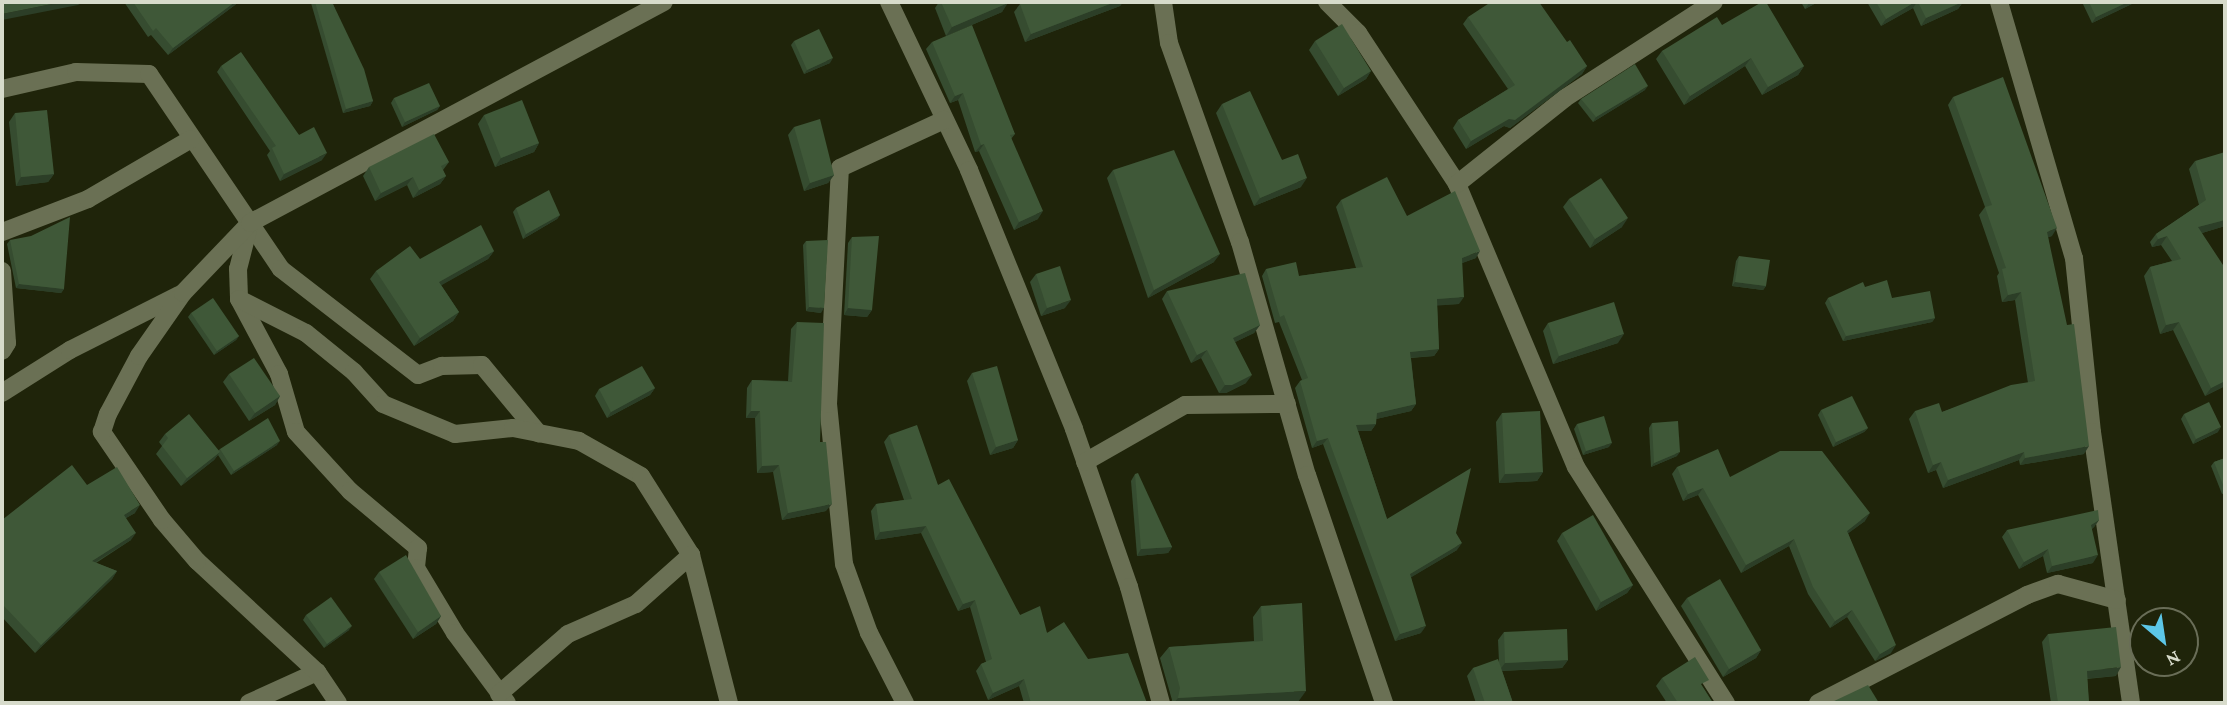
<!DOCTYPE html>
<html>
<head>
<meta charset="utf-8">
<style>
	body { margin:0 }
	#map { position:relative; width:2227px; height:705px; overflow:hidden; background:#1f240a; font-family:"Crimson Pro",serif }
	div>[style] { position:absolute }
	[style*='--x'] { left:calc(var(--x)*1px); top:calc(var(--y)*1px); width:calc(var(--w)*1px); rotate:calc(var(--a)*1deg) }
	.minor>* { height:18px; margin:-9px; padding:0 9px; transform-origin:9px; border-radius:9px; background:#6a7054 }
	.wall>* { inset:0; background:#364c30 }
	.shaded-wall>* { inset:0; background:#2c3e27 }
	.building>* { inset:0; background:#3f5838 }
	span { translate:-50% -50%; white-space:nowrap; text-align:center; line-height:1.15; -webkit-text-stroke:7px #1f240a; paint-order:stroke }
	.frame { position:absolute; inset:0; border:4px solid #d7dbcb; pointer-events:none }
	.north { position:absolute; left:2129px; top:607px; width:70px; height:70px; box-sizing:border-box; background:#1f240a; border:2px solid #696d57; border-radius:50%; rotate:151deg; font-size:19px; font-weight:700; line-height:28px; text-align:center; color:#d7dbcb }
	.north::after { content:''; display:block; margin:auto; width:24px; height:32px; background:#5cc7e8; clip-path:polygon(50% 0,100% 100%,50% 72%,0 100%) }
</style>
</head>
<body>
<div id="map">
	<div class="minor">
		<i style="--x:889;--y:2;--w:186;--a:64.5"></i>
		<i style="--x:969;--y:170;--w:279;--a:67.9"></i>
		<i style="--x:1074;--y:429;--w:167;--a:70.8"></i>
		<i style="--x:1129;--y:587;--w:120;--a:74.6"></i>
		<i style="--x:1163;--y:2;--w:41;--a:81.7"></i>
		<i style="--x:1169;--y:43;--w:211;--a:70.4"></i>
		<i style="--x:1240;--y:242;--w:242;--a:74"></i>
		<i style="--x:1307;--y:475;--w:241;--a:71.3"></i>
		<i style="--x:1327;--y:2;--w:44;--a:45"></i>
		<i style="--x:1358;--y:33;--w:181;--a:56.7"></i>
		<i style="--x:1457;--y:184;--w:307;--a:67.2"></i>
		<i style="--x:1576;--y:467;--w:280;--a:57.6"></i>
		<i style="--x:1999;--y:2;--w:267;--a:73.7"></i>
		<i style="--x:2074;--y:258;--w:175;--a:84.1"></i>
		<i style="--x:2092;--y:432;--w:274;--a:81.8"></i>
		<i style="--x:2;--y:89;--w:76;--a:-12.9"></i>
		<i style="--x:76;--y:72;--w:73;--a:1.6"></i>
		<i style="--x:149;--y:74;--w:235;--a:55.9"></i>
		<i style="--x:281;--y:269;--w:173;--a:37.7"></i>
		<i style="--x:418;--y:375;--w:26;--a:-21"></i>
		<i style="--x:442;--y:366;--w:40;--a:-1.4"></i>
		<i style="--x:482;--y:365;--w:89;--a:50.4"></i>
		<i style="--x:1457;--y:184;--w:138;--a:-38.5"></i>
		<i style="--x:1565;--y:98;--w:177;--a:-32.8"></i>
		<i style="--x:249;--y:226;--w:44;--a:104.3"></i>
		<i style="--x:238;--y:269;--w:30;--a:88"></i>
		<i style="--x:239;--y:299;--w:85;--a:61.9"></i>
		<i style="--x:279;--y:374;--w:60;--a:73.7"></i>
		<i style="--x:296;--y:432;--w:80;--a:47.5"></i>
		<i style="--x:350;--y:491;--w:89;--a:40"></i>
		<i style="--x:418;--y:548;--w:20;--a:96"></i>
		<i style="--x:416;--y:568;--w:76;--a:59"></i>
		<i style="--x:455;--y:633;--w:87;--a:53.4"></i>
		<i style="--x:2;--y:232;--w:92;--a:-21"></i>
		<i style="--x:88;--y:199;--w:119;--a:-30.2"></i>
		<i style="--x:2;--y:271;--w:72;--a:86"></i>
		<i style="--x:7;--y:343;--w:9;--a:122"></i>
		<i style="--x:239;--y:299;--w:75;--a:26.9"></i>
		<i style="--x:306;--y:333;--w:62;--a:39.1"></i>
		<i style="--x:354;--y:372;--w:43;--a:47.8"></i>
		<i style="--x:383;--y:404;--w:78;--a:22.6"></i>
		<i style="--x:455;--y:434;--w:58;--a:-5.9"></i>
		<i style="--x:513;--y:428;--w:67;--a:11.1"></i>
		<i style="--x:579;--y:441;--w:71;--a:29.4"></i>
		<i style="--x:641;--y:476;--w:93;--a:57.7"></i>
		<i style="--x:691;--y:555;--w:153;--a:75.6"></i>
		<i style="--x:2;--y:393;--w:80;--a:-32.3"></i>
		<i style="--x:70;--y:350;--w:122;--a:-26.8"></i>
		<i style="--x:1085;--y:462;--w:115;--a:-29.7"></i>
		<i style="--x:1185;--y:405;--w:102;--a:-0.6"></i>
		<i style="--x:499;--y:694;--w:91;--a:-41"></i>
		<i style="--x:568;--y:634;--w:74;--a:-23.8"></i>
		<i style="--x:636;--y:604;--w:74;--a:-41.7"></i>
		<i style="--x:249;--y:703;--w:75;--a:-24.5"></i>
		<i style="--x:338;--y:703;--w:37;--a:-124"></i>
		<i style="--x:317;--y:672;--w:163;--a:-137.2"></i>
		<i style="--x:197;--y:561;--w:54;--a:-130.5"></i>
		<i style="--x:162;--y:520;--w:107;--a:-124.3"></i>
		<i style="--x:102;--y:432;--w:19;--a:-72"></i>
		<i style="--x:108;--y:414;--w:66;--a:-61.9"></i>
		<i style="--x:139;--y:356;--w:77;--a:-55.1"></i>
		<i style="--x:183;--y:293;--w:97;--a:-46.3"></i>
		<i style="--x:250;--y:223;--w:469;--a:-28.1"></i>
		<i style="--x:905;--y:703;--w:79;--a:-117.2"></i>
		<i style="--x:869;--y:633;--w:73;--a:-109.9"></i>
		<i style="--x:844;--y:564;--w:161;--a:-95.7"></i>
		<i style="--x:828;--y:404;--w:236;--a:-87.1"></i>
		<i style="--x:840;--y:168;--w:115;--a:-24.8"></i>
		<i style="--x:1818;--y:703;--w:235;--a:-27.3"></i>
		<i style="--x:2027;--y:595;--w:33;--a:-20"></i>
		<i style="--x:2058;--y:584;--w:61;--a:15.2"></i>
	</div>
	<div class="wall">
		<i style="clip-path:polygon(124px 2px,239px 2px,168px 55px,151px 35px,148px 37px)"></i>
		<i style="clip-path:polygon(312px 2px,332px 2px,373px 101px,370px 106px,343px 113px,311px 3px)"></i>
		<i style="clip-path:polygon(939px 2px,1007px 2px,1002px 12px,946px 36px,935px 8px)"></i>
		<i style="clip-path:polygon(1025px 2px,1123px 2px,1120px 6px,1025px 42px,1014px 12px,1020px 4px)"></i>
		<i style="clip-path:polygon(1801px 2px,1818px 2px,1805px 9px)"></i>
		<i style="clip-path:polygon(1867px 2px,1963px 2px,1958px 9px,1921px 26px,1913px 8px,1881px 26px)"></i>
		<i style="clip-path:polygon(2082px 2px,2136px 2px,2092px 23px)"></i>
		<i style="clip-path:polygon(1468px 17px,1567px 42px,1587px 66px,1582px 74px,1510px 128px,1504px 126px,1466px 149px,1453px 128px,1458px 120px,1508px 89px,1463px 24px)"></i>
		<i style="clip-path:polygon(1722px 25px,1804px 66px,1798px 75px,1762px 95px,1745px 66px,1684px 105px,1656px 59px,1662px 51px)"></i>
		<i style="clip-path:polygon(794px 41px,830px 63px,804px 74px,791px 45px)"></i>
		<i style="clip-path:polygon(1315px 41px,1371px 71px,1366px 79px,1338px 96px,1309px 50px)"></i>
		<i style="clip-path:polygon(932px 42px,1015px 134px,1011px 139px,1038px 219px,1014px 230px,979px 151px,975px 152px,958px 100px,950px 103px,926px 49px)"></i>
		<i style="clip-path:polygon(221px 66px,299px 135px,322px 160px,280px 181px,267px 155px,270px 151px,217px 72px)"></i>
		<i style="clip-path:polygon(1645px 90px,1593px 122px,1578px 103px,1581px 99px)"></i>
		<i style="clip-path:polygon(1953px 97px,2052px 236px,2048px 237px,2084px 454px,2020px 465px,2019px 460px,1943px 488px,1936px 470px,1928px 473px,1909px 419px,1915px 411px,1942px 412px,2028px 383px,2015px 300px,2002px 302px,1997px 276px,1999px 273px,1979px 215px,1985px 207px,1948px 105px)"></i>
		<i style="clip-path:polygon(394px 98px,440px 106px,437px 110px,402px 127px,391px 103px)"></i>
		<i style="clip-path:polygon(1222px 104px,1282px 160px,1301px 187px,1254px 206px,1216px 113px)"></i>
		<i style="clip-path:polygon(15px 113px,54px 174px,48px 182px,16px 186px,9px 122px)"></i>
		<i style="clip-path:polygon(484px 115px,539px 143px,534px 152px,495px 167px,478px 124px)"></i>
		<i style="clip-path:polygon(794px 127px,834px 175px,828px 183px,804px 191px,788px 135px)"></i>
		<i style="clip-path:polygon(2195px 161px,2225px 226px,2202px 233px,2224px 315px,2225px 386px,2205px 396px,2173px 330px,2160px 334px,2144px 276px,2150px 267px,2172px 261px,2161px 245px,2152px 247px,2150px 242px,2156px 234px,2199px 205px,2189px 169px)"></i>
		<i style="clip-path:polygon(449px 162px,443px 170px,446px 176px,440px 184px,413px 198px,407px 185px,375px 201px,363px 176px,369px 167px)"></i>
		<i style="clip-path:polygon(1113px 170px,1214px 262px,1148px 298px,1107px 178px)"></i>
		<i style="clip-path:polygon(1569px 199px,1622px 227px,1590px 248px,1563px 207px)"></i>
		<i style="clip-path:polygon(1341px 200px,1407px 216px,1476px 258px,1462px 263px,1459px 304px,1437px 305px,1439px 349px,1434px 356px,1411px 358px,1416px 404px,1411px 411px,1376px 419px,1376px 424px,1371px 431px,1358px 431px,1387px 519px,1456px 533px,1457px 550px,1411px 577px,1421px 633px,1395px 641px,1323px 444px,1312px 448px,1295px 388px,1300px 381px,1302px 380px,1279px 322px,1275px 323px,1262px 276px,1266px 269px,1299px 276px,1356px 268px,1336px 207px)"></i>
		<i style="clip-path:polygon(516px 208px,560px 215px,557px 219px,523px 239px,513px 212px)"></i>
		<i style="clip-path:polygon(852px 237px,872px 310px,867px 317px,844px 315px,848px 243px)"></i>
		<i style="clip-path:polygon(10px 240px,64px 289px,61px 293px,16px 288px,7px 244px)"></i>
		<i style="clip-path:polygon(806px 241px,821px 313px,806px 311px,803px 245px)"></i>
		<i style="clip-path:polygon(494px 251px,488px 259px,441px 285px,459px 312px,453px 321px,414px 346px,370px 279px,376px 271px,420px 259px)"></i>
		<i style="clip-path:polygon(1739px 256px,1766px 286px,1763px 290px,1732px 286px,1736px 261px)"></i>
		<i style="clip-path:polygon(1036px 274px,1065px 308px,1041px 316px,1030px 282px)"></i>
		<i style="clip-path:polygon(1865px 287px,1892px 298px,1935px 318px,1932px 322px,1843px 341px,1825px 303px,1828px 298px)"></i>
		<i style="clip-path:polygon(1167px 291px,1260px 325px,1254px 333px,1235px 342px,1246px 383px,1226px 393px,1219px 393px,1201px 358px,1191px 363px,1162px 299px)"></i>
		<i style="clip-path:polygon(191px 313px,239px 336px,236px 340px,214px 355px,188px 317px)"></i>
		<i style="clip-path:polygon(797px 322px,820px 442px,826px 511px,782px 520px,773px 472px,757px 473px,755px 418px,746px 418px,747px 388px,752px 380px,788px 381px,791px 329px)"></i>
		<i style="clip-path:polygon(1548px 323px,1618px 343px,1553px 364px,1543px 331px)"></i>
		<i style="clip-path:polygon(972px 373px,1018px 440px,1013px 448px,990px 455px,967px 381px)"></i>
		<i style="clip-path:polygon(229px 374px,280px 396px,275px 405px,249px 421px,223px 382px)"></i>
		<i style="clip-path:polygon(655px 388px,650px 395px,607px 418px,595px 396px,599px 389px)"></i>
		<i style="clip-path:polygon(1821px 410px,1868px 428px,1864px 432px,1833px 447px,1818px 415px)"></i>
		<i style="clip-path:polygon(1502px 413px,1543px 472px,1537px 481px,1499px 483px,1496px 422px)"></i>
		<i style="clip-path:polygon(2184px 414px,2218px 432px,2193px 444px,2181px 419px)"></i>
		<i style="clip-path:polygon(1652px 423px,1677px 456px,1651px 467px,1649px 428px)"></i>
		<i style="clip-path:polygon(1577px 424px,1609px 447px,1583px 455px,1574px 429px)"></i>
		<i style="clip-path:polygon(165px 434px,218px 451px,220px 449px,277px 445px,231px 475px,218px 455px,214px 460px,181px 486px,156px 454px,162px 446px,159px 442px)"></i>
		<i style="clip-path:polygon(889px 435px,938px 485px,1020px 615px,1088px 659px,1147px 703px,1024px 703px,1019px 686px,988px 700px,976px 671px,981px 664px,986px 662px,970px 607px,958px 611px,921px 533px,875px 540px,871px 511px,876px 504px,904px 500px,884px 442px)"></i>
		<i style="clip-path:polygon(2225px 458px,2225px 493px,2222px 494px,2211px 466px,2214px 462px)"></i>
		<i style="clip-path:polygon(1677px 467px,1730px 477px,1865px 521px,1848px 533px,1891px 653px,1875px 661px,1847px 617px,1830px 628px,1808px 594px,1789px 546px,1741px 573px,1698px 495px,1683px 501px,1672px 474px)"></i>
		<i style="clip-path:polygon(1135px 474px,1172px 547px,1168px 553px,1137px 556px,1131px 481px)"></i>
		<i style="clip-path:polygon(87px 485px,135px 513px,126px 518px,131px 540px,96px 563px,117px 571px,112px 579px,35px 653px,2px 617px,2px 520px)"></i>
		<i style="clip-path:polygon(2099px 520px,2094px 527px,2092px 529px,2093px 563px,2047px 573px,2043px 556px,2019px 569px,2002px 537px,2007px 530px)"></i>
		<i style="clip-path:polygon(1562px 533px,1633px 585px,1627px 593px,1596px 611px,1557px 541px)"></i>
		<i style="clip-path:polygon(379px 572px,441px 616px,436px 624px,413px 639px,374px 579px)"></i>
		<i style="clip-path:polygon(1687px 598px,1761px 650px,1756px 658px,1723px 677px,1681px 606px)"></i>
		<i style="clip-path:polygon(1261px 606px,1298px 702px,1171px 703px,1172px 700px,1160px 658px,1169px 647px,1254px 641px,1253px 617px)"></i>
		<i style="clip-path:polygon(306px 615px,349px 630px,324px 648px,303px 620px)"></i>
		<i style="clip-path:polygon(1504px 632px,1568px 660px,1562px 668px,1502px 671px,1513px 703px,1476px 703px,1467px 676px,1473px 668px,1499px 662px,1498px 640px)"></i>
		<i style="clip-path:polygon(2048px 634px,2116px 676px,2087px 679px,2089px 703px,2051px 703px,2042px 642px)"></i>
		<i style="clip-path:polygon(1662px 678px,1703px 688px,1713px 703px,1667px 703px,1656px 686px)"></i>
	</div>
	<div class="shaded-wall">
		<i style="clip-path:polygon(62px 2px,83px 2px,78px 5px,2px 20px,2px 14px)"></i>
		<i style="clip-path:polygon(235px 2px,239px 2px,168px 55px,173px 48px)"></i>
		<i style="clip-path:polygon(1115px 2px,1123px 2px,1120px 6px,1025px 42px,1031px 34px)"></i>
		<i style="clip-path:polygon(1810px 2px,1818px 2px,1805px 9px)"></i>
		<i style="clip-path:polygon(1915px 2px,1917px 2px,1913px 8px,1881px 26px,1886px 19px)"></i>
		<i style="clip-path:polygon(1963px 2px,1958px 9px,1921px 26px,1926px 18px)"></i>
		<i style="clip-path:polygon(2128px 2px,2136px 2px,2092px 23px,2096px 17px)"></i>
		<i style="clip-path:polygon(1008px 3px,1002px 12px,946px 36px,952px 27px)"></i>
		<i style="clip-path:polygon(833px 58px,830px 63px,804px 74px,807px 70px)"></i>
		<i style="clip-path:polygon(1751px 58px,1745px 66px,1684px 105px,1690px 96px)"></i>
		<i style="clip-path:polygon(1587px 66px,1582px 74px,1510px 128px,1504px 126px,1466px 149px,1471px 141px)"></i>
		<i style="clip-path:polygon(1804px 66px,1798px 75px,1762px 95px,1768px 87px)"></i>
		<i style="clip-path:polygon(1371px 71px,1366px 79px,1338px 96px,1344px 88px)"></i>
		<i style="clip-path:polygon(1648px 86px,1645px 90px,1593px 122px,1596px 117px)"></i>
		<i style="clip-path:polygon(963px 93px,958px 100px,950px 103px,955px 96px)"></i>
		<i style="clip-path:polygon(373px 101px,370px 106px,343px 113px,346px 109px)"></i>
		<i style="clip-path:polygon(440px 106px,437px 110px,402px 127px,405px 122px)"></i>
		<i style="clip-path:polygon(539px 143px,534px 152px,495px 167px,501px 158px)"></i>
		<i style="clip-path:polygon(984px 144px,979px 151px,975px 152px,981px 145px)"></i>
		<i style="clip-path:polygon(327px 153px,322px 160px,280px 181px,284px 174px)"></i>
		<i style="clip-path:polygon(54px 174px,48px 182px,16px 186px,21px 177px)"></i>
		<i style="clip-path:polygon(834px 175px,828px 183px,804px 191px,810px 183px)"></i>
		<i style="clip-path:polygon(446px 176px,440px 184px,413px 198px,419px 190px)"></i>
		<i style="clip-path:polygon(413px 177px,407px 185px,375px 201px,381px 193px)"></i>
		<i style="clip-path:polygon(1307px 178px,1301px 187px,1254px 206px,1260px 198px)"></i>
		<i style="clip-path:polygon(1043px 211px,1038px 219px,1014px 230px,1019px 222px)"></i>
		<i style="clip-path:polygon(560px 215px,557px 219px,523px 239px,526px 234px)"></i>
		<i style="clip-path:polygon(1628px 218px,1622px 227px,1590px 248px,1595px 239px)"></i>
		<i style="clip-path:polygon(2225px 220px,2225px 226px,2192px 236px,2198px 227px)"></i>
		<i style="clip-path:polygon(2057px 228px,2052px 236px,2041px 240px,2047px 232px)"></i>
		<i style="clip-path:polygon(2167px 236px,2161px 245px,2152px 247px,2158px 239px)"></i>
		<i style="clip-path:polygon(494px 251px,488px 259px,433px 290px,439px 282px)"></i>
		<i style="clip-path:polygon(1480px 251px,1476px 258px,1457px 265px,1462px 258px)"></i>
		<i style="clip-path:polygon(1220px 254px,1214px 262px,1148px 298px,1154px 290px)"></i>
		<i style="clip-path:polygon(1735px 282px,1766px 286px,1763px 290px,1732px 286px)"></i>
		<i style="clip-path:polygon(19px 284px,64px 289px,61px 293px,16px 288px)"></i>
		<i style="clip-path:polygon(2021px 292px,2015px 300px,2002px 302px,2008px 295px)"></i>
		<i style="clip-path:polygon(1464px 297px,1459px 304px,1432px 306px,1437px 299px)"></i>
		<i style="clip-path:polygon(1071px 300px,1065px 308px,1041px 316px,1047px 308px)"></i>
		<i style="clip-path:polygon(809px 307px,824px 308px,821px 313px,806px 311px)"></i>
		<i style="clip-path:polygon(848px 308px,872px 310px,867px 317px,844px 315px)"></i>
		<i style="clip-path:polygon(459px 312px,453px 321px,414px 346px,420px 338px)"></i>
		<i style="clip-path:polygon(1935px 318px,1932px 322px,1843px 341px,1846px 336px)"></i>
		<i style="clip-path:polygon(2179px 322px,2173px 330px,2160px 334px,2166px 325px)"></i>
		<i style="clip-path:polygon(1260px 325px,1254px 333px,1227px 346px,1233px 338px)"></i>
		<i style="clip-path:polygon(1624px 334px,1618px 343px,1553px 364px,1559px 356px)"></i>
		<i style="clip-path:polygon(239px 336px,236px 340px,214px 355px,217px 351px)"></i>
		<i style="clip-path:polygon(1439px 349px,1434px 356px,1405px 358px,1410px 352px)"></i>
		<i style="clip-path:polygon(1207px 350px,1201px 358px,1191px 363px,1197px 355px)"></i>
		<i style="clip-path:polygon(1252px 375px,1246px 383px,1226px 393px,1219px 393px,1225px 385px)"></i>
		<i style="clip-path:polygon(2225px 381px,2225px 386px,2205px 396px,2211px 388px)"></i>
		<i style="clip-path:polygon(655px 388px,650px 395px,607px 418px,611px 412px)"></i>
		<i style="clip-path:polygon(280px 396px,275px 405px,249px 421px,255px 413px)"></i>
		<i style="clip-path:polygon(1416px 404px,1411px 411px,1372px 420px,1377px 413px)"></i>
		<i style="clip-path:polygon(751px 411px,760px 411px,755px 418px,746px 418px)"></i>
		<i style="clip-path:polygon(1376px 424px,1371px 431px,1351px 431px,1356px 425px)"></i>
		<i style="clip-path:polygon(2221px 427px,2218px 432px,2193px 444px,2196px 439px)"></i>
		<i style="clip-path:polygon(1868px 428px,1864px 432px,1833px 447px,1836px 442px)"></i>
		<i style="clip-path:polygon(1328px 438px,1323px 444px,1312px 448px,1317px 441px)"></i>
		<i style="clip-path:polygon(1018px 440px,1013px 448px,990px 455px,996px 447px)"></i>
		<i style="clip-path:polygon(280px 441px,277px 445px,231px 475px,234px 471px)"></i>
		<i style="clip-path:polygon(1612px 443px,1609px 447px,1583px 455px,1586px 451px)"></i>
		<i style="clip-path:polygon(2089px 446px,2084px 454px,2020px 465px,2025px 458px)"></i>
		<i style="clip-path:polygon(220px 452px,214px 460px,181px 486px,187px 478px)"></i>
		<i style="clip-path:polygon(1680px 452px,1677px 456px,1651px 467px,1654px 463px)"></i>
		<i style="clip-path:polygon(2024px 452px,2019px 460px,1943px 488px,1948px 480px)"></i>
		<i style="clip-path:polygon(1941px 462px,1936px 470px,1928px 473px,1933px 465px)"></i>
		<i style="clip-path:polygon(779px 465px,773px 472px,757px 473px,762px 466px)"></i>
		<i style="clip-path:polygon(1543px 472px,1537px 481px,1499px 483px,1505px 474px)"></i>
		<i style="clip-path:polygon(1703px 488px,1698px 495px,1683px 501px,1688px 494px)"></i>
		<i style="clip-path:polygon(832px 504px,826px 511px,782px 520px,788px 513px)"></i>
		<i style="clip-path:polygon(140px 505px,135px 513px,119px 522px,124px 515px)"></i>
		<i style="clip-path:polygon(1870px 513px,1865px 521px,1842px 538px,1847px 531px)"></i>
		<i style="clip-path:polygon(2099px 520px,2094px 527px,2086px 532px,2091px 525px)"></i>
		<i style="clip-path:polygon(926px 526px,921px 533px,875px 540px,880px 532px)"></i>
		<i style="clip-path:polygon(136px 533px,131px 540px,86px 568px,92px 561px)"></i>
		<i style="clip-path:polygon(1794px 539px,1789px 546px,1741px 573px,1746px 565px)"></i>
		<i style="clip-path:polygon(1462px 543px,1457px 550px,1405px 581px,1410px 574px)"></i>
		<i style="clip-path:polygon(1172px 547px,1168px 553px,1137px 556px,1141px 549px)"></i>
		<i style="clip-path:polygon(2048px 549px,2043px 556px,2019px 569px,2024px 562px)"></i>
		<i style="clip-path:polygon(2098px 555px,2093px 563px,2047px 573px,2052px 566px)"></i>
		<i style="clip-path:polygon(117px 571px,112px 579px,35px 653px,41px 645px)"></i>
		<i style="clip-path:polygon(1633px 585px,1627px 593px,1596px 611px,1601px 602px)"></i>
		<i style="clip-path:polygon(975px 600px,970px 607px,958px 611px,963px 604px)"></i>
		<i style="clip-path:polygon(1852px 610px,1847px 617px,1830px 628px,1835px 621px)"></i>
		<i style="clip-path:polygon(441px 616px,436px 624px,413px 639px,418px 632px)"></i>
		<i style="clip-path:polygon(352px 626px,349px 630px,324px 648px,327px 644px)"></i>
		<i style="clip-path:polygon(1426px 626px,1421px 633px,1395px 641px,1400px 634px)"></i>
		<i style="clip-path:polygon(1896px 645px,1891px 653px,1875px 661px,1880px 654px)"></i>
		<i style="clip-path:polygon(1761px 650px,1756px 658px,1723px 677px,1729px 669px)"></i>
		<i style="clip-path:polygon(1568px 660px,1562px 668px,1499px 671px,1505px 663px)"></i>
		<i style="clip-path:polygon(2121px 667px,2116px 676px,2081px 679px,2087px 671px)"></i>
		<i style="clip-path:polygon(1024px 679px,1019px 686px,988px 700px,993px 693px)"></i>
		<i style="clip-path:polygon(1306px 691px,1298px 702px,1174px 703px,1178px 698px)"></i>
	</div>
	<div class="building">
		<i style="clip-path:polygon(2px 2px,62px 2px,2px 14px)"></i>
		<i style="clip-path:polygon(133px 2px,235px 2px,173px 48px,156px 28px,153px 31px)"></i>
		<i style="clip-path:polygon(315px 2px,332px 2px,364px 69px,373px 101px,346px 109px)"></i>
		<i style="clip-path:polygon(941px 2px,1007px 2px,1008px 3px,952px 27px)"></i>
		<i style="clip-path:polygon(1025px 2px,1115px 2px,1031px 34px,1020px 4px)"></i>
		<i style="clip-path:polygon(1491px 2px,1539px 2px,1567px 42px,1570px 40px,1587px 66px,1515px 120px,1509px 119px,1471px 141px,1458px 120px,1515px 85px,1468px 17px)"></i>
		<i style="clip-path:polygon(1762px 2px,1766px 2px,1804px 66px,1768px 87px,1751px 58px,1690px 96px,1662px 51px,1717px 17px,1722px 25px)"></i>
		<i style="clip-path:polygon(1876px 2px,1915px 2px,1886px 19px)"></i>
		<i style="clip-path:polygon(1918px 2px,1962px 2px,1926px 18px)"></i>
		<i style="clip-path:polygon(2089px 2px,2128px 2px,2096px 17px)"></i>
		<i style="clip-path:polygon(1342px 24px,1371px 71px,1344px 88px,1315px 41px)"></i>
		<i style="clip-path:polygon(972px 25px,1015px 134px,1010px 135px,1043px 211px,1019px 222px,984px 144px,981px 145px,963px 93px,955px 96px,932px 42px)"></i>
		<i style="clip-path:polygon(819px 29px,833px 58px,807px 70px,794px 41px)"></i>
		<i style="clip-path:polygon(241px 52px,299px 135px,314px 127px,327px 153px,284px 174px,272px 148px,276px 146px,221px 66px)"></i>
		<i style="clip-path:polygon(1635px 64px,1648px 86px,1596px 117px,1581px 99px)"></i>
		<i style="clip-path:polygon(2003px 77px,2057px 228px,2047px 232px,2067px 325px,2074px 324px,2089px 446px,2025px 458px,2024px 452px,1948px 480px,1941px 462px,1933px 465px,1915px 411px,1939px 403px,1942px 412px,2011px 385px,2035px 381px,2021px 292px,2008px 295px,2002px 269px,2006px 268px,1985px 207px,1992px 205px,1953px 97px)"></i>
		<i style="clip-path:polygon(429px 83px,440px 106px,405px 122px,394px 98px)"></i>
		<i style="clip-path:polygon(1250px 91px,1282px 160px,1298px 154px,1307px 178px,1260px 198px,1222px 104px)"></i>
		<i style="clip-path:polygon(522px 100px,539px 143px,501px 158px,484px 115px)"></i>
		<i style="clip-path:polygon(47px 110px,54px 174px,21px 177px,15px 113px)"></i>
		<i style="clip-path:polygon(820px 119px,834px 175px,810px 183px,794px 127px)"></i>
		<i style="clip-path:polygon(434px 134px,449px 162px,441px 166px,446px 176px,419px 190px,413px 177px,381px 193px,369px 167px)"></i>
		<i style="clip-path:polygon(1174px 150px,1220px 254px,1154px 290px,1113px 170px)"></i>
		<i style="clip-path:polygon(2225px 152px,2225px 220px,2198px 227px,2225px 268px,2225px 310px,2223px 311px,2225px 317px,2225px 381px,2211px 388px,2179px 322px,2166px 325px,2150px 267px,2181px 259px,2167px 236px,2158px 239px,2156px 234px,2206px 200px,2195px 161px)"></i>
		<i style="clip-path:polygon(1387px 177px,1407px 216px,1455px 191px,1480px 251px,1462px 258px,1464px 297px,1437px 299px,1439px 349px,1410px 352px,1416px 404px,1377px 413px,1376px 424px,1356px 425px,1387px 519px,1471px 468px,1456px 533px,1462px 543px,1410px 574px,1426px 626px,1400px 634px,1328px 438px,1317px 441px,1300px 381px,1308px 378px,1284px 315px,1280px 317px,1266px 269px,1296px 262px,1299px 276px,1363px 267px,1341px 200px)"></i>
		<i style="clip-path:polygon(1601px 178px,1628px 218px,1595px 239px,1569px 199px)"></i>
		<i style="clip-path:polygon(549px 190px,560px 215px,526px 234px,516px 208px)"></i>
		<i style="clip-path:polygon(70px 217px,64px 289px,19px 284px,10px 240px,31px 236px)"></i>
		<i style="clip-path:polygon(481px 225px,494px 251px,439px 282px,459px 312px,420px 338px,376px 271px,410px 246px,420px 259px)"></i>
		<i style="clip-path:polygon(879px 236px,872px 310px,848px 308px,852px 237px)"></i>
		<i style="clip-path:polygon(828px 240px,824px 308px,809px 307px,806px 241px)"></i>
		<i style="clip-path:polygon(1739px 256px,1770px 260px,1766px 286px,1735px 282px)"></i>
		<i style="clip-path:polygon(1060px 266px,1071px 300px,1047px 308px,1036px 274px)"></i>
		<i style="clip-path:polygon(1245px 273px,1260px 325px,1233px 338px,1252px 375px,1232px 385px,1225px 385px,1207px 350px,1197px 355px,1167px 291px)"></i>
		<i style="clip-path:polygon(1887px 280px,1892px 298px,1930px 291px,1935px 318px,1846px 336px,1828px 298px,1863px 282px,1865px 287px)"></i>
		<i style="clip-path:polygon(213px 298px,239px 336px,217px 351px,191px 313px)"></i>
		<i style="clip-path:polygon(1614px 302px,1624px 334px,1559px 356px,1548px 323px)"></i>
		<i style="clip-path:polygon(797px 322px,824px 323px,820px 442px,826px 442px,832px 504px,788px 513px,779px 465px,762px 466px,760px 411px,751px 411px,752px 380px,792px 382px)"></i>
		<i style="clip-path:polygon(254px 358px,280px 396px,255px 413px,229px 374px)"></i>
		<i style="clip-path:polygon(642px 366px,655px 388px,611px 412px,599px 389px)"></i>
		<i style="clip-path:polygon(997px 366px,1018px 440px,996px 447px,972px 373px)"></i>
		<i style="clip-path:polygon(1852px 396px,1868px 428px,1836px 442px,1821px 410px)"></i>
		<i style="clip-path:polygon(2209px 402px,2221px 427px,2196px 439px,2184px 414px)"></i>
		<i style="clip-path:polygon(1540px 411px,1543px 472px,1505px 474px,1502px 413px)"></i>
		<i style="clip-path:polygon(189px 414px,220px 452px,187px 478px,162px 446px,168px 438px,165px 434px)"></i>
		<i style="clip-path:polygon(1604px 416px,1612px 443px,1586px 451px,1577px 424px)"></i>
		<i style="clip-path:polygon(268px 418px,280px 441px,234px 471px,220px 449px)"></i>
		<i style="clip-path:polygon(1678px 421px,1680px 452px,1654px 463px,1652px 423px)"></i>
		<i style="clip-path:polygon(917px 425px,938px 485px,949px 479px,1020px 615px,1040px 606px,1047px 633px,1064px 622px,1088px 659px,1128px 653px,1147px 703px,1031px 703px,1024px 679px,993px 693px,981px 664px,992px 659px,975px 600px,963px 604px,926px 526px,880px 532px,876px 504px,912px 499px,889px 435px)"></i>
		<i style="clip-path:polygon(1718px 449px,1730px 477px,1780px 451px,1822px 451px,1870px 513px,1847px 531px,1896px 645px,1880px 654px,1852px 610px,1835px 621px,1813px 587px,1794px 539px,1746px 565px,1703px 488px,1688px 494px,1677px 467px)"></i>
		<i style="clip-path:polygon(2225px 458px,2225px 490px,2214px 462px)"></i>
		<i style="clip-path:polygon(72px 465px,87px 485px,117px 467px,140px 505px,124px 515px,136px 533px,92px 561px,117px 571px,41px 645px,3px 605px,2px 605px,2px 520px)"></i>
		<i style="clip-path:polygon(1138px 473px,1172px 547px,1141px 549px,1135px 474px)"></i>
		<i style="clip-path:polygon(2098px 510px,2099px 520px,2091px 525px,2098px 555px,2052px 566px,2048px 549px,2024px 562px,2007px 530px)"></i>
		<i style="clip-path:polygon(1593px 515px,1633px 585px,1601px 602px,1562px 533px)"></i>
		<i style="clip-path:polygon(406px 555px,441px 616px,418px 632px,379px 572px)"></i>
		<i style="clip-path:polygon(1720px 579px,1761px 650px,1729px 669px,1687px 598px)"></i>
		<i style="clip-path:polygon(331px 597px,352px 626px,327px 644px,306px 615px)"></i>
		<i style="clip-path:polygon(1302px 603px,1306px 691px,1178px 698px,1180px 688px,1169px 647px,1263px 641px,1261px 606px)"></i>
		<i style="clip-path:polygon(2116px 627px,2121px 667px,2087px 671px,2089px 703px,2058px 703px,2048px 634px)"></i>
		<i style="clip-path:polygon(1567px 629px,1568px 660px,1505px 663px,1504px 632px)"></i>
		<i style="clip-path:polygon(1695px 657px,1709px 680px,1701px 684px,1713px 703px,1678px 703px,1662px 678px)"></i>
		<i style="clip-path:polygon(1498px 659px,1513px 703px,1485px 703px,1473px 668px)"></i>
		<i style="clip-path:polygon(1868px 685px,1879px 703px,1830px 703px)"></i>
	</div>
	<div class="frame"></div>
	<div class="north">N</div>
</div>
</body>
</html>
